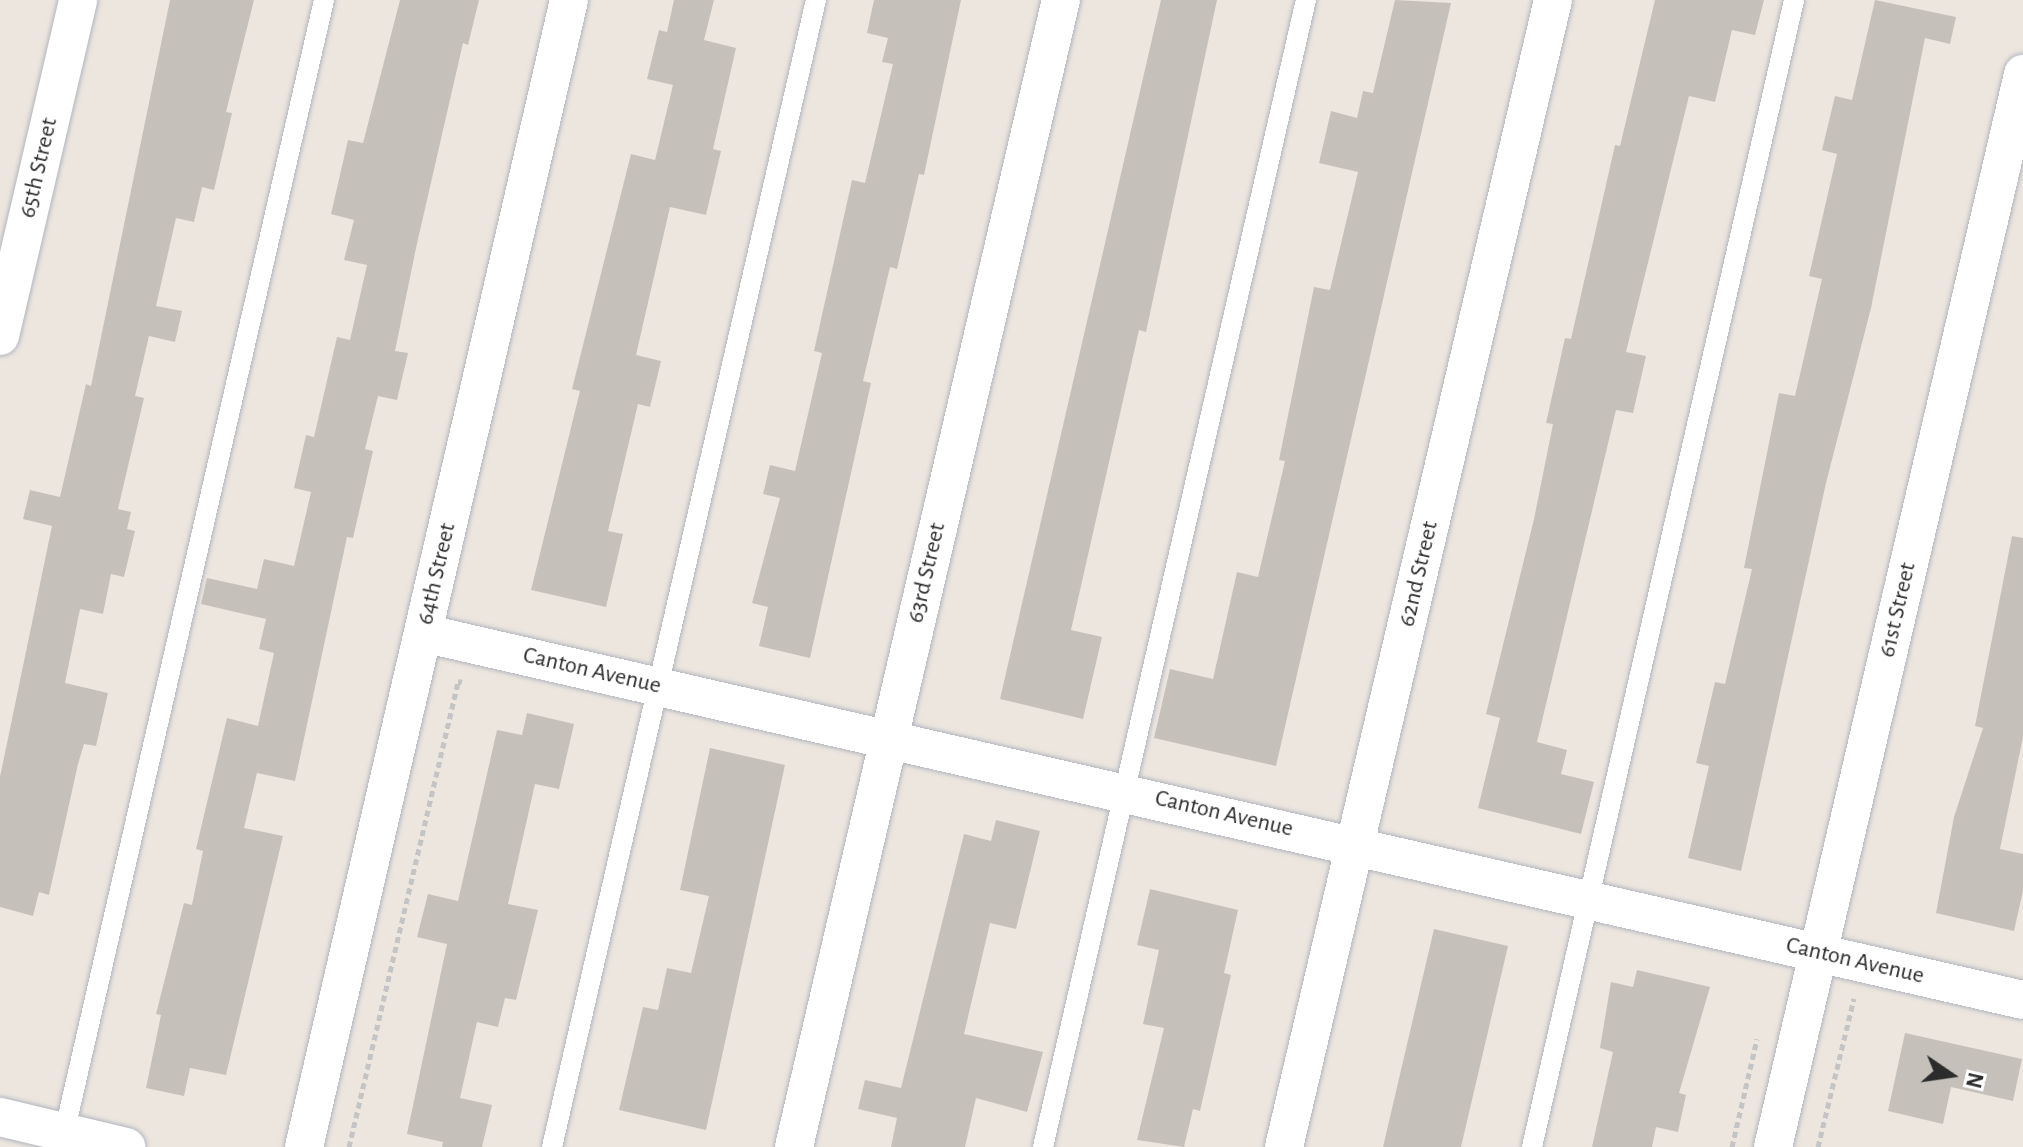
<!DOCTYPE html>
<html>
<head>
<meta charset="utf-8">
<style>
	body { margin:0 }
	#map { position:relative; width:2023px; height:1147px; overflow:hidden; background:#ece6df; font-family:"Alegreya Sans",sans-serif }
	div>[style] { position:absolute }
	[style*='--x'] { left:calc(var(--x)*1px); top:calc(var(--y)*1px); width:calc(var(--w)*1px); rotate:calc(var(--a)*1deg) }
	.building>* { inset:0; background:#c5c1ba }
	.path>* { height:5px; margin-top:-2.5px; transform-origin:0; background:repeating-linear-gradient(90deg,#c4c4c4 0 6px,transparent 0 10px) }
	.roads { filter:drop-shadow(0 0 2px #b2b5be) drop-shadow(0 0 2px #b2b5be) }
	.lane>* { height:20px; margin:-10px; padding:0 10px; transform-origin:10px; border-radius:10px; background:#fff }
	.street>* { height:38px; margin:-19px; padding:0 19px; transform-origin:19px; border-radius:19px; background:#fff }
	span { translate:-50% -50%; white-space:nowrap; text-align:center; line-height:1.15; -webkit-text-stroke:7px #fff; paint-order:stroke }
	.street-label { font-size:24px; color:#2c2c2c }
	.north { position:absolute; left:1911px; top:1035px; width:80px; height:80px; -webkit-text-stroke:6px #fff; paint-order:stroke; rotate:103deg; font-size:22px; font-weight:700; line-height:32px; text-align:center; color:#2c2c2c }
	.north::after { content:''; display:block; margin:auto; width:28px; height:36px; background:#2c2c2c; clip-path:polygon(50% 0,100% 100%,50% 72%,0 100%) }
</style>
</head>
<body>
<div id="map">
	<div class="building">
		<i style="clip-path:polygon(170px 0,254px 0,226px 112px,232px 113px,214px 190px,202px 187px,194px 222px,176px 218px,156px 306px,182px 311px,175px 342px,149px 336px,135px 396px,144px 398px,118px 509px,131px 512px,127px 529px,135px 531px,124px 577px,111px 574px,103px 614px,80px 609px,65px 683px,108px 693px,96px 746px,84px 744px,78px 764px,49px 895px,39px 892px,33px 916px,0 907px,0 777px,52px 526px,23px 519px,30px 490px,60px 497px,86px 384px,91px 386px)"></i>
		<i style="clip-path:polygon(400px 0,479px 0,468px 45px,463px 43px,416px 248px,395px 351px,408px 353px,397px 400px,378px 396px,365px 449px,373px 451px,353px 538px,347px 537px,295px 781px,257px 773px,244px 828px,283px 836px,226px 1075px,190px 1068px,184px 1096px,146px 1088px,161px 1015px,156px 1014px,184px 903px,192px 905px,203px 851px,196px 849px,227px 718px,258px 726px,274px 653px,259px 649px,266px 619px,201px 604px,207px 578px,257px 589px,264px 559px,294px 566px,311px 492px,294px 488px,306px 435px,314px 437px,337px 337px,350px 340px,367px 265px,344px 260px,354px 220px,331px 214px,348px 140px,363px 143px)"></i>
		<i style="clip-path:polygon(674px 0,714px 0,704px 40px,736px 48px,713px 149px,721px 151px,706px 215px,670px 207px,636px 355px,661px 361px,650px 407px,638px 404px,608px 531px,623px 534px,606px 607px,531px 590px,580px 391px,572px 389px,631px 154px,655px 160px,673px 85px,647px 79px,659px 30px,667px 32px)"></i>
		<i style="clip-path:polygon(874px 0,961px 0,924px 175px,919px 174px,897px 269px,890px 267px,863px 381px,871px 383px,810px 658px,759px 646px,768px 607px,752px 603px,780px 498px,763px 494px,770px 465px,795px 471px,822px 353px,814px 351px,852px 180px,865px 183px,893px 64px,882px 62px,888px 38px,867px 33px)"></i>
		<i style="clip-path:polygon(1161px 0,1217px 0,1146px 332px,1139px 330px,1071px 630px,1102px 637px,1083px 719px,1000px 699px)"></i>
		<i style="clip-path:polygon(1395px 0,1451px 3px,1276px 766px,1154px 738px,1170px 669px,1213px 679px,1237px 572px,1258px 577px,1285px 461px,1279px 460px,1314px 287px,1330px 290px,1358px 172px,1319px 163px,1331px 111px,1357px 118px,1363px 91px,1373px 93px)"></i>
		<i style="clip-path:polygon(1655px 0,1764px 0,1755px 35px,1732px 30px,1715px 102px,1689px 96px,1626px 352px,1646px 356px,1633px 413px,1616px 410px,1537px 742px,1567px 750px,1561px 774px,1594px 782px,1581px 834px,1478px 808px,1500px 718px,1486px 714px,1534px 519px,1553px 424px,1546px 423px,1565px 338px,1571px 339px,1615px 145px,1620px 146px)"></i>
		<i style="clip-path:polygon(1875px 0,1956px 17px,1950px 44px,1925px 38px,1871px 308px,1826px 483px,1741px 871px,1688px 858px,1709px 766px,1696px 763px,1715px 682px,1725px 684px,1752px 569px,1744px 568px,1779px 393px,1795px 396px,1822px 279px,1809px 276px,1837px 154px,1822px 150px,1835px 96px,1852px 100px)"></i>
		<i style="clip-path:polygon(2012px 536px,2023px 538px,2023px 737px,2000px 849px,2023px 854px,2023px 891px,2014px 931px,1936px 913px,1954px 817px,1983px 728px,1975px 726px)"></i>
		<i style="clip-path:polygon(527px 713px,574px 724px,559px 789px,535px 784px,508px 904px,538px 910px,516px 1000px,505px 998px,498px 1027px,477px 1022px,460px 1098px,492px 1105px,482px 1147px,442px 1147px,443px 1142px,407px 1134px,447px 944px,417px 937px,428px 894px,458px 901px,497px 730px,522px 735px)"></i>
		<i style="clip-path:polygon(710px 748px,785px 765px,706px 1130px,619px 1110px,643px 1007px,658px 1010px,667px 968px,691px 973px,709px 896px,680px 890px)"></i>
		<i style="clip-path:polygon(996px 820px,1040px 831px,1016px 929px,990px 923px,964px 1034px,1043px 1052px,1027px 1112px,976px 1098px,965px 1147px,891px 1147px,897px 1118px,858px 1109px,865px 1080px,901px 1088px,964px 834px,991px 841px)"></i>
		<i style="clip-path:polygon(1150px 889px,1238px 910px,1224px 973px,1231px 975px,1200px 1111px,1193px 1109px,1184px 1147px,1137px 1140px,1164px 1028px,1143px 1024px,1159px 950px,1137px 945px)"></i>
		<i style="clip-path:polygon(1434px 929px,1508px 946px,1461px 1147px,1383px 1147px)"></i>
		<i style="clip-path:polygon(1637px 970px,1710px 987px,1679px 1093px,1686px 1095px,1678px 1132px,1656px 1127px,1652px 1147px,1592px 1147px,1613px 1052px,1600px 1048px,1611px 982px,1633px 987px)"></i>
		<i style="clip-path:polygon(1905px 1033px,2022px 1059px,2013px 1101px,1951px 1087px,1943px 1124px,1888px 1111px)"></i>
	</div>
	<div class="path">
		<i style="--x:349;--y:1147;--w:479;--a:-76.8"></i>
		<i style="--x:458;--y:681;--w:4;--a:14"></i>
		<i style="--x:1732;--y:1147;--w:111;--a:-77"></i>
		<i style="--x:1818;--y:1147;--w:153;--a:-76.4"></i>
	</div>
	<div class="roads">
		<div class="lane">
			<i style="--x:63;--y:1138;--w:1168;--a:-77.08"></i>
			<i style="--x:552;--y:1147;--w:1177;--a:-77.04"></i>
			<i style="--x:1043;--y:1147;--w:1177;--a:-77.09"></i>
			<i style="--x:1532;--y:1147;--w:1177;--a:-77.13"></i>
		</div>
		<div class="street">
			<i style="--x:0;--y:336;--w:345;--a:-76.9"></i>
			<i style="--x:423;--y:633;--w:1642;--a:12.92"></i>
			<i style="--x:0;--y:1117;--w:130;--a:13.4"></i>
			<i style="--x:304;--y:1147;--w:1177;--a:-76.99"></i>
			<i style="--x:794;--y:1147;--w:1178;--a:-76.9"></i>
			<i style="--x:1284;--y:1147;--w:1178;--a:-76.8"></i>
			<i style="--x:1773;--y:1147;--w:1102;--a:-76.88"></i>
		</div>
	</div>
	<div class="street-label">
		<span style="left:39px;top:168px;rotate:-77deg">65th Street</span>
		<span style="left:927px;top:573px;rotate:-77deg">63rd Street</span>
		<span style="left:437px;top:574px;rotate:-77deg">64th Street</span>
		<span style="left:1419px;top:574px;rotate:-77deg">62nd Street</span>
		<span style="left:1898px;top:610px;rotate:-77deg">61st Street</span>
		<span style="left:592px;top:671px;rotate:13deg">Canton Avenue</span>
		<span style="left:1224px;top:814px;rotate:13deg">Canton Avenue</span>
		<span style="left:1855px;top:961px;rotate:13deg">Canton Avenue</span>
	</div>
	<div class="north">N</div>
</div>
</body>
</html>
